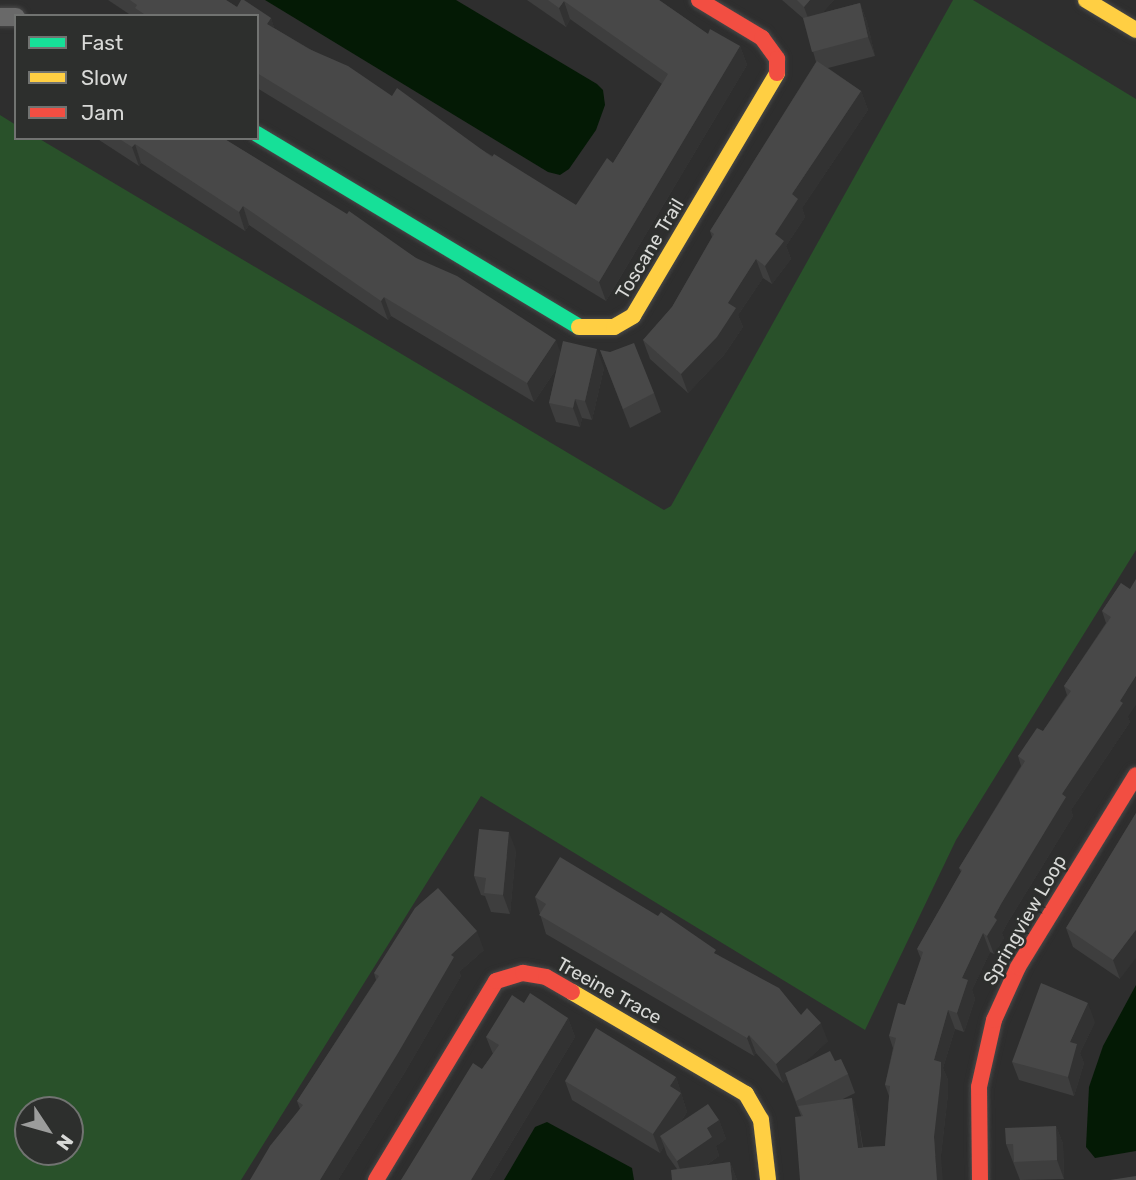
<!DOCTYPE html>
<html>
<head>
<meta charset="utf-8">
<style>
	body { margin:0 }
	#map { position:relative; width:1136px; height:1180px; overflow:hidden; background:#2e2e2e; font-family:Rubik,sans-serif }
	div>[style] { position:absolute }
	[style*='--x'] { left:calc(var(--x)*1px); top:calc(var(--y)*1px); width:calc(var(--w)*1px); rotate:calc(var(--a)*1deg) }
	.green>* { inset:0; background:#29512a }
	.water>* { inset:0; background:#041a05 }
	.roads { filter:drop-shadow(0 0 2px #494949) drop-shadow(0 0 2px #494949) }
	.street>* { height:18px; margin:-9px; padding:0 9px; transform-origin:9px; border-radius:9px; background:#696969 }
	.fast>* { height:16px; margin:-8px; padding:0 8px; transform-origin:8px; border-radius:8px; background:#16e098 }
	.slow>* { height:16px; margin:-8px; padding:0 8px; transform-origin:8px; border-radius:8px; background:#ffcf43 }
	.jam>* { height:16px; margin:-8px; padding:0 8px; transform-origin:8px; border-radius:8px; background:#f24e42 }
	.wall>* { inset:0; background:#3e3e3e }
	.shaded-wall>* { inset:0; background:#323232 }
	.building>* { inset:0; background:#484848 }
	span { translate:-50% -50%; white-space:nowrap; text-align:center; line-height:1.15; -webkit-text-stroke:5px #2d2f2d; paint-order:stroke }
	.street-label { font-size:19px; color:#d8d9d7 }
	.legend { position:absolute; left:14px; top:14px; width:245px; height:126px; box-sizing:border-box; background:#2d2f2d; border:2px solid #717371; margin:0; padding:9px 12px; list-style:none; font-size:21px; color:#d8d9d7 }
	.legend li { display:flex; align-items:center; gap:14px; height:35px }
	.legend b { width:35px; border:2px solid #717371 }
	.north { position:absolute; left:14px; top:1096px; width:70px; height:70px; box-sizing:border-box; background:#2d2f2d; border:2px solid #717371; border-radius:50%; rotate:126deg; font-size:19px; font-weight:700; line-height:28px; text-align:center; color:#d8d9d7 }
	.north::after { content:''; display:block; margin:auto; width:24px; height:32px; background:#9c9d9c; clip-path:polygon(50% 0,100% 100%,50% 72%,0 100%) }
</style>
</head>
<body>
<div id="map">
	<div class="green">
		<i style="clip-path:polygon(evenodd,953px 0,973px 0,1136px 99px,1136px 550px,956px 840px,865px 1030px,481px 796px,241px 1180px,0 1180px,0 115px,16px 125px,16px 138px,38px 138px,664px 510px,671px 506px,953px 0,70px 1110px,70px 1152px,28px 1152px,28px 1110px,70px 1110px)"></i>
	</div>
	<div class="water">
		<i style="clip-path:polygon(265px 0,456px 0,597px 84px,603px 90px,605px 105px,596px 130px,569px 169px,560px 175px,548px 172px)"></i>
		<i style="clip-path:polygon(1136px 985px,1136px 1151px,1095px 1158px,1086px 1147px,1089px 1087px,1103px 1046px)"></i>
		<i style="clip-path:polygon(547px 1122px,632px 1168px,634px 1180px,504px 1180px,535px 1127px)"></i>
	</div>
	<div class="roads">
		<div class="street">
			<i style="--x:0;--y:17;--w:16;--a:0"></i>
		</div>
		<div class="fast">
			<i style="--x:257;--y:134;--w:375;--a:30.9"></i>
		</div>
		<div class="slow">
			<i style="--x:1086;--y:0;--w:58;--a:31"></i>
			<i style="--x:579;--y:327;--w:35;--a:0"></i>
			<i style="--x:614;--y:327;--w:22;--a:-30"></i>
			<i style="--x:633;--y:316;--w:282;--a:-59.3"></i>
			<i style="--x:572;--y:992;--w:202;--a:30.4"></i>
			<i style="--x:746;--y:1094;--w:30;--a:60"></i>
			<i style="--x:761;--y:1120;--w:60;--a:83.3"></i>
		</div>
		<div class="jam">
			<i style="--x:699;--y:0;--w:74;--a:31.1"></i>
			<i style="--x:762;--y:38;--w:26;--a:54"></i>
			<i style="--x:777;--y:59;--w:14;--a:90"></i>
			<i style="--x:376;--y:1180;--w:232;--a:-58.9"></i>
			<i style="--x:496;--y:981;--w:28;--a:-17"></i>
			<i style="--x:523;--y:973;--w:23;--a:10"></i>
			<i style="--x:546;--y:977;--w:30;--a:30"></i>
			<i style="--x:980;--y:1180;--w:93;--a:-90.6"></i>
			<i style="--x:979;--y:1087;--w:69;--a:-77.4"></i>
			<i style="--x:994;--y:1020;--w:58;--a:-65.6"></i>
			<i style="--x:1018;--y:967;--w:225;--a:-58.4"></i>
		</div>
	</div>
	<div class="wall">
		<i style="clip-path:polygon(108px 0,226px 0,237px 7px,271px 18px,274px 28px,576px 205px,613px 163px,662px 84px,570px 19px,566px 27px,527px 0,659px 0,708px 34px,740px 46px,747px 65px,606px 301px,257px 88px,257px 16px,132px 16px)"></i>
		<i style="clip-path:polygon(782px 0,834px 0,822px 13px,860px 3px,867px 22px,875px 56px,828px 68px,861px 91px,868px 110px,802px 208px,805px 217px,786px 246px,791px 259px,772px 284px,763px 278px,738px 315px,743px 327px,724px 355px,688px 393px,650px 359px,643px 340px,672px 307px,712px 237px,710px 231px,816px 62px,804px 19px)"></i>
		<i style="clip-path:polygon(96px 138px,223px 138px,416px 258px,561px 353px,604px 368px,592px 420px,582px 418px,580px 427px,556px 422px,549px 403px,557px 368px,534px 402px,391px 316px,388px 320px,249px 225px,245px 231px,141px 163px,139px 166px)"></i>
		<i style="clip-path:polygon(600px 350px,654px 393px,661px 412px,630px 428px)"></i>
		<i style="clip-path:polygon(1121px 583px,1128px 717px,1130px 722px,1071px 810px,1073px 816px,1008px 922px,1002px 933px,1004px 938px,994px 954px,990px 952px,972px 990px,975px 999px,964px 1032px,955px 1029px,943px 1068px,948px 1080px,948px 1094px,941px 1155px,800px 1180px,801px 1116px,787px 1079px,783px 1083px,756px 1053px,754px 1056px,546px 934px,535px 897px,718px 955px,801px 1015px,828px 1041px,803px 1064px,835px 1061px,848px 1074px,855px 1093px,843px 1099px,858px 1117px,863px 1147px,885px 1146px,889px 1096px,885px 1085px,893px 1048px,889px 1036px,905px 1005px,921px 959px,917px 949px,961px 872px,959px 868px,1021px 766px,1018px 756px,1043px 731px,1067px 695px,1064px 686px,1106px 623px,1102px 611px)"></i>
		<i style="clip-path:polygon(1136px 813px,1120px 979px,1073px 947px,1066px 928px)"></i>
		<i style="clip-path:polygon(516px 850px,510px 914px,491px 912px,485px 896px,481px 895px,474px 876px)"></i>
		<i style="clip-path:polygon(484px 950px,459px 972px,461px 976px,405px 1072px,338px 1180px,250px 1180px,300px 1109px,297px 1101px,376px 980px,374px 973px)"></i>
		<i style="clip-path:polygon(524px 1003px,568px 1018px,575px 1037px,489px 1180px,401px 1180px,493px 1054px,486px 1037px)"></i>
		<i style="clip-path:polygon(1095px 1022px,1080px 1053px,1084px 1063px,1074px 1096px,1019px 1080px,1012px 1062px)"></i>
		<i style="clip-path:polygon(676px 1077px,687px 1112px,680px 1123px,719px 1120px,726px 1139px,716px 1146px,719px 1156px,705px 1166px,730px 1162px,737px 1180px,672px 1180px,677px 1169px,667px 1155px,664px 1146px,660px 1153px,572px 1100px,565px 1081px)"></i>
		<i style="clip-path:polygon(1056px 1126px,1063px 1144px,1064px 1179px,1020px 1180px,1006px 1144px)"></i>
	</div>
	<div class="shaded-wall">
		<i style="clip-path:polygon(810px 0,834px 0,811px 26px,804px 7px)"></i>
		<i style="clip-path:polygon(564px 1px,570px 19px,566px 27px,559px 8px)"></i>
		<i style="clip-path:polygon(860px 3px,867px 22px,875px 56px,868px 37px)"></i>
		<i style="clip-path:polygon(271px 18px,277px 37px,267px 24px)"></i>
		<i style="clip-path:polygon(740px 46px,747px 65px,606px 301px,599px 282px)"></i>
		<i style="clip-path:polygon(861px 91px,868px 110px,802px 208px,805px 217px,786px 246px,791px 259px,772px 284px,765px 266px,775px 234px,792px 194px)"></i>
		<i style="clip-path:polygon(135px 144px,141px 163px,139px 166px,132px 147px)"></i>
		<i style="clip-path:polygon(243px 206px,249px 225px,245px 231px,239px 212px)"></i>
		<i style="clip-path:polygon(756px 259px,763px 278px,738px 315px,743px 327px,724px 355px,688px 393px,681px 374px)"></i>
		<i style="clip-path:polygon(384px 297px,391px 316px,388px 320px,381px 301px)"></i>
		<i style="clip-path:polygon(556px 340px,563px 359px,534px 402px,527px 383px)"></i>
		<i style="clip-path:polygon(597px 349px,604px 368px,592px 420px,585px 401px)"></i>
		<i style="clip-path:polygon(575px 399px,582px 418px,580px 427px,573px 408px)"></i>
		<i style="clip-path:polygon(1136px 676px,1136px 705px,1128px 717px,1130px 722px,1071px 810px,1073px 816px,1008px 922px,1002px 933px,1004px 938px,994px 954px,987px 936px,994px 917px,1001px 904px,1062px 794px,1120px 701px)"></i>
		<i style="clip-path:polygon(509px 832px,516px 850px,510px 914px,503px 895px)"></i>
		<i style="clip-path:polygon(1136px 930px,1136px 958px,1120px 979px,1113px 960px)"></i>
		<i style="clip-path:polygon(477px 931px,484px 950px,459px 972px,461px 976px,405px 1072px,338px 1180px,320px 1180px,451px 955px)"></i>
		<i style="clip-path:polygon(983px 933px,990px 952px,972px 990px,975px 999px,964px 1032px,957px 1013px,962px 978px)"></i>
		<i style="clip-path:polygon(1088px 1003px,1095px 1022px,1080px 1053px,1084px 1063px,1074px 1096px,1068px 1077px,1070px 1042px)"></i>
		<i style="clip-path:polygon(948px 1010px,955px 1029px,943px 1068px,948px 1080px,948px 1094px,941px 1155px,943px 1180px,937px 1180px,934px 1137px,934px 1060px)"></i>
		<i style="clip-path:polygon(568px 1018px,575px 1037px,489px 1180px,471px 1180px)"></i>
		<i style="clip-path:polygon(821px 1023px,828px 1041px,783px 1083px,776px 1064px)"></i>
		<i style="clip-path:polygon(749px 1035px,756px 1053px,754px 1056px,747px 1038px)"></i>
		<i style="clip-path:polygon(676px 1077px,687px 1112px,666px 1144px,660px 1136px,664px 1146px,660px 1153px,653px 1134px,670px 1086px)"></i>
		<i style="clip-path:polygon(852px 1098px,858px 1117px,865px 1166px,858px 1148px)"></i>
		<i style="clip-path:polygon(719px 1120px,726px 1139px,716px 1146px,719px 1156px,684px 1180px,677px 1161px,707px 1128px)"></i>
		<i style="clip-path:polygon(1056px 1126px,1063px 1144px,1064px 1179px,1057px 1160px)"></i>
		<i style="clip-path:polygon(730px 1162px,737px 1180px,732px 1180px)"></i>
	</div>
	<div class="building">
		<i style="clip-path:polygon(130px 0,226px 0,237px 7px,241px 0,244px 0,271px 18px,267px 24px,309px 49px,348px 66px,392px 96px,397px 88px,492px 157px,494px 154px,576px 205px,607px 158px,613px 163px,668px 74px,564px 1px,559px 8px,548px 0,659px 0,708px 34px,710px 29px,740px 46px,599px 282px,257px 73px,257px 16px,147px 16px,135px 8px,137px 5px)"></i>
		<i style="clip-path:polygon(797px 0,810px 0,804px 7px)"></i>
		<i style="clip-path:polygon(860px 3px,868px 37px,812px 52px,803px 18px)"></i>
		<i style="clip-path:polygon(817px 61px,861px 91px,792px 194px,798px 199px,775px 234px,784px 241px,765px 266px,756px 259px,728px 303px,736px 308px,717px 337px,681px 374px,643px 340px,672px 307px,714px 234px,710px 231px)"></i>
		<i style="clip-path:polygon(118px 138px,223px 138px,347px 214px,349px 211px,416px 258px,457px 276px,556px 340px,527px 383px,384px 297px,381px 301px,243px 206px,239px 212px,135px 144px,132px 147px)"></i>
		<i style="clip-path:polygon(563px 341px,597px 349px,585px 401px,575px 399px,573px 408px,549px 403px)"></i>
		<i style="clip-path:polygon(634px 343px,654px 393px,623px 409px,600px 350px,610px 352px)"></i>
		<i style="clip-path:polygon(1136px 579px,1136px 676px,1120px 701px,1123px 703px,1062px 794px,1066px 797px,1001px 904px,994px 917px,997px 920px,987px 936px,983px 933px,962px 978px,968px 980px,957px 1013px,948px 1010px,934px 1060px,941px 1062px,941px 1076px,934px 1137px,937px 1180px,800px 1180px,795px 1117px,803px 1116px,798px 1106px,852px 1098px,858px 1148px,885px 1146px,890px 1086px,885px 1085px,896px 1038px,889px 1036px,898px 1003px,905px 1005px,923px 952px,917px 949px,962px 870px,959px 868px,1025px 761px,1018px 756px,1037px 728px,1043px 731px,1071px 691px,1064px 686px,1111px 617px,1102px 611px,1121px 583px,1130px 589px)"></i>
		<i style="clip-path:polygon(1136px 813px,1136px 930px,1113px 960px,1066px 928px)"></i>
		<i style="clip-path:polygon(479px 829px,509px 832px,503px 895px,484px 893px,486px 878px,474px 876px)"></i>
		<i style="clip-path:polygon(560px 857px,658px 916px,661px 912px,716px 950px,714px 953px,779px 988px,801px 1015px,807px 1008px,821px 1023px,776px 1064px,749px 1035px,747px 1038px,539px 915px,546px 904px,535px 897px)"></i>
		<i style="clip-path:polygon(438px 888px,477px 931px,451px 955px,454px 957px,398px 1053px,320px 1180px,250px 1180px,270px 1146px,303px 1105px,297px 1101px,379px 976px,374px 973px,415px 908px)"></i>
		<i style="clip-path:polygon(1041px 983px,1088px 1003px,1070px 1042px,1077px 1044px,1068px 1077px,1012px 1062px)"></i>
		<i style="clip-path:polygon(530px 993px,568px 1018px,471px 1180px,401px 1180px,473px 1063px,482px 1069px,499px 1045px,486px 1037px,512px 995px,524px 1003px)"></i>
		<i style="clip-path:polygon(596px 1028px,676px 1077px,670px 1086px,681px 1093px,653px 1134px,565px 1081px)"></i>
		<i style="clip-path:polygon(830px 1051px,835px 1061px,841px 1059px,848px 1074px,796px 1101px,785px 1073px)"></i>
		<i style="clip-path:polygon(708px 1104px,719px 1120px,707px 1128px,712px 1137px,677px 1161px,660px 1136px)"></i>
		<i style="clip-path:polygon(1056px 1126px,1057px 1160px,1014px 1162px,1013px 1144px,1006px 1144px,1005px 1128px)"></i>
		<i style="clip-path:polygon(730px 1162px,732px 1180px,672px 1180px,671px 1170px)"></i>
		<i style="clip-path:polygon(1136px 1176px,1136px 1180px,1110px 1180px)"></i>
	</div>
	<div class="street-label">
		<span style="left:650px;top:249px;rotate:-59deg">Toscane Trail</span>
		<span style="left:1025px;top:920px;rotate:-60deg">Springview Loop</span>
		<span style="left:609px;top:991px;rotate:29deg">Treeine Trace</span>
	</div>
	<ul class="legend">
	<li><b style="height:9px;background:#16e098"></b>Fast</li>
	<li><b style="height:9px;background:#ffcf43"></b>Slow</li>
	<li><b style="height:9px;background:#f24e42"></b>Jam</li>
	</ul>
	<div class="north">N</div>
</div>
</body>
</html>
